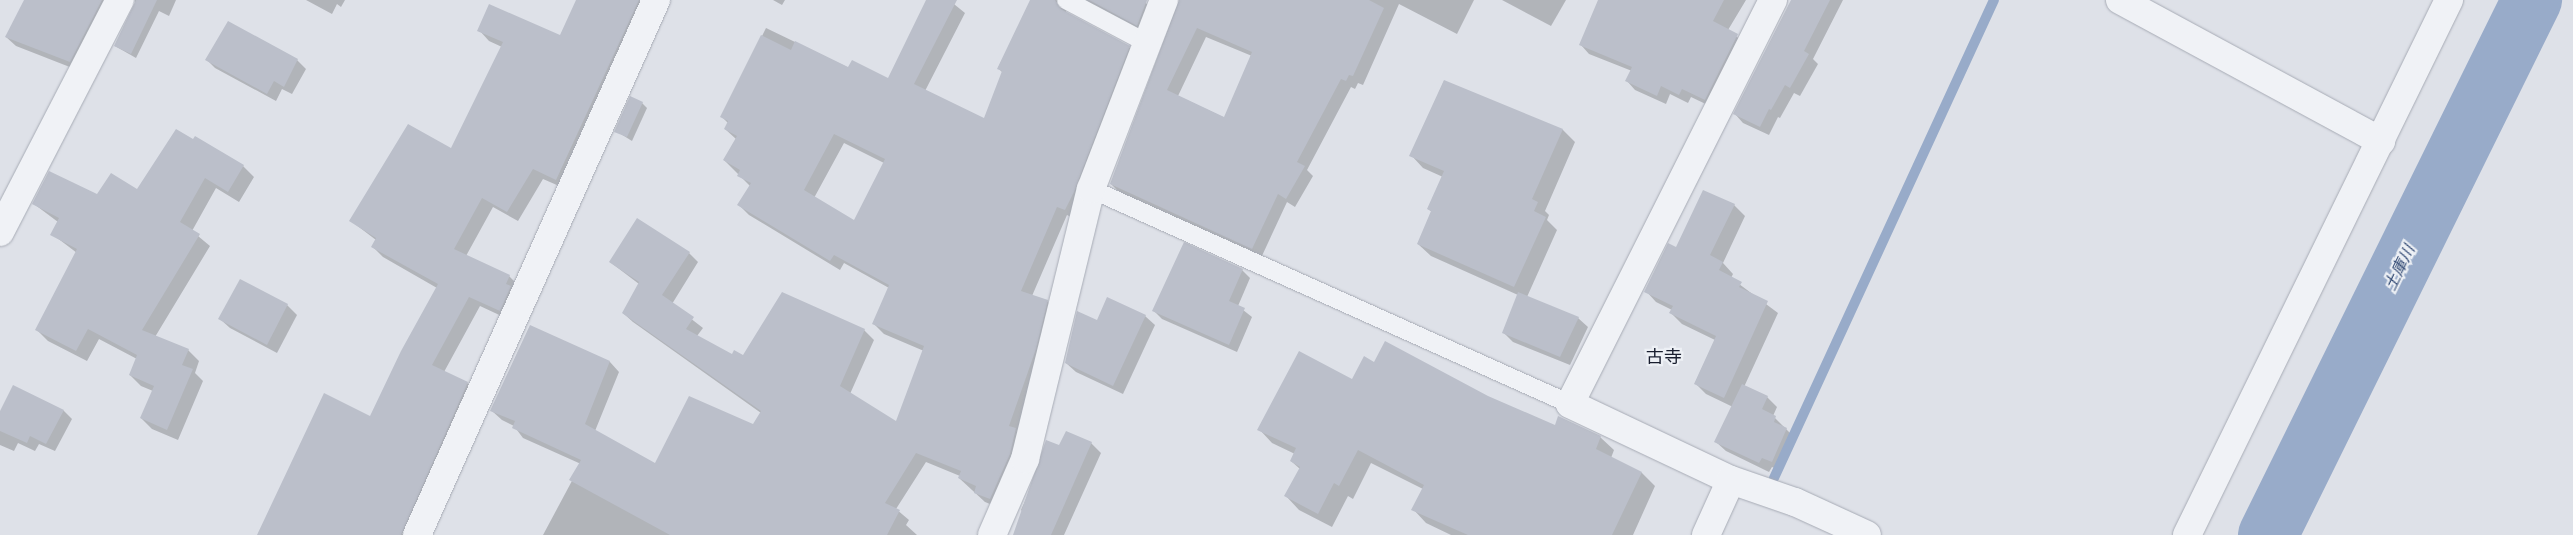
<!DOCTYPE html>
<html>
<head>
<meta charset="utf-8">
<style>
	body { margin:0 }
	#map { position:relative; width:2573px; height:535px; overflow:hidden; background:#dee1e8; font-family:"Roboto Condensed","Noto Sans JP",sans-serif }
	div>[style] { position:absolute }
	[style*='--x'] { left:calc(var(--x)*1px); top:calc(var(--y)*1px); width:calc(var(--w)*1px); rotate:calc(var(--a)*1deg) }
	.shadow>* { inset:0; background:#0003 }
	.stream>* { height:10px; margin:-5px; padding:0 5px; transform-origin:5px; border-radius:5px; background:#98abc9 }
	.river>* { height:60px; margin:-30px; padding:0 30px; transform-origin:30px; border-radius:30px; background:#98abc9 }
	.building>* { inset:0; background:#bbbfca }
	.roads { filter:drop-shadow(0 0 1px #a7abb5) drop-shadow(0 0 1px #a7abb5) }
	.service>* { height:18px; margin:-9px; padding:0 9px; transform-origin:9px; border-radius:9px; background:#f0f2f6 }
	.minor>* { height:28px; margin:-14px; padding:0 14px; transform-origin:14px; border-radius:14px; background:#f0f2f6 }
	span { translate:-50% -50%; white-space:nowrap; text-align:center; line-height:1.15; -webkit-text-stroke:4.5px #edf0f5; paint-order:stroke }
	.water-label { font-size:16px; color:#304873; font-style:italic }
	.quarter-label { font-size:18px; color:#191e2f }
</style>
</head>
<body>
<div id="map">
	<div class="shadow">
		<i style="clip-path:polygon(26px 0,119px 0,80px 71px,16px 46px,6px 37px)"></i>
		<i style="clip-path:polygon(135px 0,176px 0,169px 16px,159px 11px,136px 58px,115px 46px,135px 8px)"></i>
		<i style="clip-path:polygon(306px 0,345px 0,341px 7px,337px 4px,332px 14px)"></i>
		<i style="clip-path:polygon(577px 0,653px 0,566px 189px,543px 179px,518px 221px,493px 207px,466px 256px,509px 276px,519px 286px,510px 320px,480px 306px,444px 372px,467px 383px,478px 393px,415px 535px,258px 535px,371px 418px,437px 288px,383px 257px,373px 247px,376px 240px,351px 221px,451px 150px,502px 47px,489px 41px,479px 30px,561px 37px)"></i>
		<i style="clip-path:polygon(773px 0,785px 0,782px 5px)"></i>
		<i style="clip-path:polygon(evenodd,927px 0,949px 0,965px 13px,925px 91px,984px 120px,1003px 73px,998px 68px,1032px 0,1071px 0,1066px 5px,1066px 13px,1129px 47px,1139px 57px,1075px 219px,1067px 215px,1032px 296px,1047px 301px,1057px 311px,1000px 508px,985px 502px,959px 478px,960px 476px,926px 462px,896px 509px,909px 520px,906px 525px,917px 535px,543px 535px,581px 464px,523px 438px,514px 426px,502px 420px,492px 411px,530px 327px,610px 362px,619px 372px,595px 431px,655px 464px,754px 426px,761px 413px,633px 322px,623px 313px,639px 284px,610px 262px,689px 253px,698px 262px,672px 304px,703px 328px,697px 336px,732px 356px,743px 357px,783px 294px,864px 330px,874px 340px,850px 394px,896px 423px,924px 351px,884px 334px,874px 324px,889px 288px,844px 263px,840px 270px,749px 215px,739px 205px,750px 186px,724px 160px,736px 139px,725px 129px,728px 123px,722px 117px,766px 28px,849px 68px,888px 80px,927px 0,844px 143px,884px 163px,854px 222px,814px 198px,844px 143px)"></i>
		<i style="clip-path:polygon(1082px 0,1142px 0,1156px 12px,1147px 35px)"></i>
		<i style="clip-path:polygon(evenodd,1179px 0,1474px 0,1457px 34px,1399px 4px,1363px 85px,1358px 83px,1355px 89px,1351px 87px,1307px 170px,1313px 176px,1295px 207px,1287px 202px,1261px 258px,1120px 193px,1111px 184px,1179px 0,1206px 37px,1252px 56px,1225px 118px,1178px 96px,1206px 37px)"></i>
		<i style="clip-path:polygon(1502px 0,1566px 0,1551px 26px)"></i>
		<i style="clip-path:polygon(1600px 0,1746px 0,1728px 30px,1746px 44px,1714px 108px,1691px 97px,1688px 103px,1670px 94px,1666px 104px,1635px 90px,1627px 81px,1632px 71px,1589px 54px,1581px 45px)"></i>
		<i style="clip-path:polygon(1793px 0,1843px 0,1813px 59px,1818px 64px,1800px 96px,1794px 93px,1780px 118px,1778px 117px,1769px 135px,1743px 123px,1735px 114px)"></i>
		<i style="clip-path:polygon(228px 23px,297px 60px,306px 69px,292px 94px,282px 89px,276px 101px,215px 68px,207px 60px)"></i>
		<i style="clip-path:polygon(1444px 81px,1563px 130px,1575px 142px,1545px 211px,1549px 215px,1547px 220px,1557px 230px,1527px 297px,1578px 318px,1588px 327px,1570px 365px,1513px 342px,1503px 332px,1518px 295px,1431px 256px,1418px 244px,1432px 212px,1428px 209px,1443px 177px,1423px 168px,1411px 155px)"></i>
		<i style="clip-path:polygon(642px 103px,647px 108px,632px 141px,616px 131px)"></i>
		<i style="clip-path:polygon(243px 166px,254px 177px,239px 202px,216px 188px,192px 231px,210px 246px,155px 337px,188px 350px,199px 361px,195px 373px,203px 381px,178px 440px,152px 429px,141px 418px,153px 391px,141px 386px,130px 375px,137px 359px,99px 339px,87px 361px,48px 341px,37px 330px,77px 253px,52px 234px,58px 222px,34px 204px,137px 190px)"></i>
		<i style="clip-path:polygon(1734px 205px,1745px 216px,1723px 263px,1733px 274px,1731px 278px,1778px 313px,1744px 387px,1767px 397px,1777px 407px,1773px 416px,1796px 439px,1781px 471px,1772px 467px,1769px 472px,1726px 451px,1716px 442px,1733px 407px,1706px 394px,1695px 383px,1715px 340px,1682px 324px,1671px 313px,1672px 310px,1656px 302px,1646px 291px,1677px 249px)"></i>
		<i style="clip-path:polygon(1242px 270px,1250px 278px,1238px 306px,1252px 317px,1237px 352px,1162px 319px,1154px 311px)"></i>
		<i style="clip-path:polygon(287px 305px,297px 315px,277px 353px,230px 328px,220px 319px)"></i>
		<i style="clip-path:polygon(1145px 316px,1155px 325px,1123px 394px,1076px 372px,1066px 363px,1097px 322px)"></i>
		<i style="clip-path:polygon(1375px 363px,1488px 397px,1555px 427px,1600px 437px,1614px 450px,1611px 458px,1642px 473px,1655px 486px,1633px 535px,1451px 535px,1426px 523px,1413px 509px,1423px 489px,1371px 463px,1353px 499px,1348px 496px,1332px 527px,1299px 510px,1286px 496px,1300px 469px,1291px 461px,1295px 454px,1272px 443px,1259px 429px,1353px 381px)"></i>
		<i style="clip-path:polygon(13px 387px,64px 411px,72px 419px,55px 451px,39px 444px,35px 451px,18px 443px,14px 451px,0 445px,0 414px)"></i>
		<i style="clip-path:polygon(1091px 443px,1101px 453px,1064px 535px,1015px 535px,1024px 513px,1021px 510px,1041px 466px,1060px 447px)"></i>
	</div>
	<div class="stream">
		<i style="--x:1774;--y:478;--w:526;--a:-65.29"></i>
	</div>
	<div class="river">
		<i style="--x:2268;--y:535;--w:597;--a:-63.74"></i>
	</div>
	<div class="building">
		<i style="clip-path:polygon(24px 0,102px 0,70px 62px,5px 37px)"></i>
		<i style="clip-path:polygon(136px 0,157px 0,131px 54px,114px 46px)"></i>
		<i style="clip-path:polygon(576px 0,639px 0,556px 180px,533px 169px,507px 212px,482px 198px,454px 249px,510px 275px,506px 284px,511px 286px,500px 311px,469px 297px,432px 365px,468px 382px,401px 535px,257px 535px,324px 393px,370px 416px,401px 351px,438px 284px,371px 247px,376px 238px,349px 221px,408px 124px,451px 148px,503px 42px,477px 31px,489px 4px,560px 35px)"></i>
		<i style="clip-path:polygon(evenodd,926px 0,957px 0,914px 84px,984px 118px,1002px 71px,997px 69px,1030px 0,1055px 0,1061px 9px,1130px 46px,1074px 192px,1065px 210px,1057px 207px,1021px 291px,1048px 300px,1036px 349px,1009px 426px,1016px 428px,1010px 454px,990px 499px,974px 493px,976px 486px,958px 478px,961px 471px,916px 453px,885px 503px,900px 510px,887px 535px,670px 535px,569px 480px,581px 460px,512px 428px,515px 421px,490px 411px,530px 325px,610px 361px,585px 424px,655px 463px,689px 396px,753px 424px,761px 411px,622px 313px,639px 282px,609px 262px,637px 218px,690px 252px,662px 295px,694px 317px,686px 329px,732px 354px,734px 350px,743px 355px,782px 292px,865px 329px,840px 386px,896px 421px,924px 346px,872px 324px,889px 285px,834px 255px,830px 261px,737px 205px,751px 183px,737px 176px,740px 170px,723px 160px,737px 136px,724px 129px,728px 121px,720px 117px,761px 35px,791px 50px,795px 41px,848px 67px,852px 60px,888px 78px,926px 0,834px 134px,885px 159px,854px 220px,804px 190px,834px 134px)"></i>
		<i style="clip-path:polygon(1089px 0,1147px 0,1137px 26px)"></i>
		<i style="clip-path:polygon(evenodd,1179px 0,1369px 0,1384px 8px,1353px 76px,1349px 75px,1346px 81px,1341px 79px,1297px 162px,1305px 166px,1286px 199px,1278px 194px,1252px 249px,1110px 184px,1179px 0,1197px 28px,1252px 52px,1224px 117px,1167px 90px,1197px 28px)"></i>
		<i style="clip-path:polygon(1598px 0,1724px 0,1713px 21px,1738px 34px,1705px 100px,1682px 89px,1679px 95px,1661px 86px,1657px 96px,1625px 81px,1632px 67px,1579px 45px)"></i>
		<i style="clip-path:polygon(1791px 0,1830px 0,1804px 51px,1809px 54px,1790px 88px,1785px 85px,1771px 110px,1769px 109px,1760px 127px,1733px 114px)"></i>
		<i style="clip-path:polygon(228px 21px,298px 59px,284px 87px,274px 81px,267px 94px,205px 60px)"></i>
		<i style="clip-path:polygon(1444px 80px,1563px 129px,1532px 199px,1538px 202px,1534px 211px,1546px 217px,1514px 287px,1417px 244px,1431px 211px,1427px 209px,1444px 171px,1409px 156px)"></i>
		<i style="clip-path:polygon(630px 96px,643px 102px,627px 137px,614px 132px)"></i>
		<i style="clip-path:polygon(176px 129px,193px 139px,195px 136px,244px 165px,228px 192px,205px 178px,180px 222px,200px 234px,142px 330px,189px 349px,182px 365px,193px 369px,167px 430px,140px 418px,154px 386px,129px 375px,137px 355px,88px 329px,76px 351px,35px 330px,77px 249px,50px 235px,59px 218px,32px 204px,49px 171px,97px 194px,111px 173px,137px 189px)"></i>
		<i style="clip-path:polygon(1703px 190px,1735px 204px,1710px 255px,1723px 262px,1719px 270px,1742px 282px,1739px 287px,1768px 301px,1724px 398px,1694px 384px,1716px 336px,1669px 313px,1673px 306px,1644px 292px,1668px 243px,1676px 247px)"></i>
		<i style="clip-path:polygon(1184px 242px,1243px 269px,1229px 301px,1245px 308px,1229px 345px,1152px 311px)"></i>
		<i style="clip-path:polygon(240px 279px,288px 304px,267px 345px,218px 319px)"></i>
		<i style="clip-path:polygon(1518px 292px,1579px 317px,1560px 357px,1502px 333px)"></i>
		<i style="clip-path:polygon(1107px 297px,1146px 315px,1113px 386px,1065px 363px,1077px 311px,1097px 320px)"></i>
		<i style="clip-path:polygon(1385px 341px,1488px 396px,1555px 425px,1558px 416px,1601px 436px,1596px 449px,1642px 472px,1612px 535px,1468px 535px,1411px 510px,1424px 485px,1358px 450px,1339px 486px,1334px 483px,1318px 514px,1284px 496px,1300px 467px,1290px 461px,1296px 448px,1257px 430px,1299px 351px,1352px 379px,1364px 356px,1374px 362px)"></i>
		<i style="clip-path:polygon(1742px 384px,1768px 396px,1762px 409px,1776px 416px,1774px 422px,1787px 428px,1772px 462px,1762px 458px,1759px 463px,1714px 442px)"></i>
		<i style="clip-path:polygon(13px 385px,64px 410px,46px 444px,30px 436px,27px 443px,0 431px,0 411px)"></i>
		<i style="clip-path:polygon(1066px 431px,1092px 442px,1051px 535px,1013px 535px,1046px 440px,1059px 445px)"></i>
	</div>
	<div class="roads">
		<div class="service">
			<i style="--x:1066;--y:0;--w:89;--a:28"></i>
			<i style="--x:1091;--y:189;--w:525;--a:24.17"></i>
		</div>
		<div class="minor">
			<i style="--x:1773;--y:0;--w:452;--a:116.7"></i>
			<i style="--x:1570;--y:404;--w:178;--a:25.3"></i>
			<i style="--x:1731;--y:480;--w:68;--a:19"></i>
			<i style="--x:1795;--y:502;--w:79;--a:24.6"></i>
			<i style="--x:2120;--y:0;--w:297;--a:28.4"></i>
			<i style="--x:0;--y:232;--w:261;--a:-62.7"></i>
			<i style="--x:417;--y:535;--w:586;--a:-65.93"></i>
			<i style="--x:992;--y:535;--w:83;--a:-66.5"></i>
			<i style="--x:1025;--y:459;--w:278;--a:-76.3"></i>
			<i style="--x:1091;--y:189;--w:203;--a:-68.9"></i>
			<i style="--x:1706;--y:535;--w:60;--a:-65.6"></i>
			<i style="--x:2187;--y:535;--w:596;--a:-63.91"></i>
		</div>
	</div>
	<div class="water-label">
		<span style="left:2400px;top:268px;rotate:-64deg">土庫川</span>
	</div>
	<div class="quarter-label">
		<span style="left:1664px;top:357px">古寺</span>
	</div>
</div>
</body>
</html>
